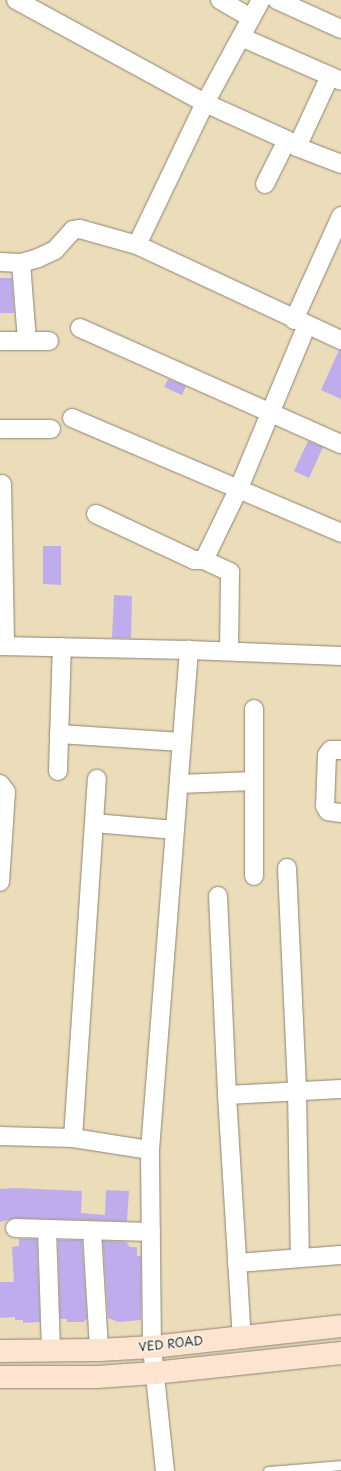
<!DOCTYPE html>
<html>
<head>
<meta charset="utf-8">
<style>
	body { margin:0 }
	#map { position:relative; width:341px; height:1471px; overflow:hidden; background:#ecddba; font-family:"Playpen Sans",sans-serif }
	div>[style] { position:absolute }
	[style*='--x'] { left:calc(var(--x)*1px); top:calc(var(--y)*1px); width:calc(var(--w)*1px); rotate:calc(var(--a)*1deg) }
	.building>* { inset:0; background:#beacec }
	.roads { filter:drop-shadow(0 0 1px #8c8472) drop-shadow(0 0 1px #8c8472) }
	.service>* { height:9px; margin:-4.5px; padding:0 4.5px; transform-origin:4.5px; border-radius:4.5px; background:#fff }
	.minor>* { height:18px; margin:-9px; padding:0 9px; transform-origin:9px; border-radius:9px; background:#fff }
	.secondary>* { height:22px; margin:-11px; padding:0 11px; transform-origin:11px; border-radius:11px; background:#fde4d1 }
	span { translate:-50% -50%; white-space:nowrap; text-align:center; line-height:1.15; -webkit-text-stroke:3.5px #f7f3e8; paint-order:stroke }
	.street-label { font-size:12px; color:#2b2b2b }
</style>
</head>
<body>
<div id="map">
	<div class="building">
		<i style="clip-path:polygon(0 278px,12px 278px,14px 313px,0 313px)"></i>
		<i style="clip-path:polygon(339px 350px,341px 350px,341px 399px,321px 390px)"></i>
		<i style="clip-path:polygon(168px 379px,186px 386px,182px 395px,164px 387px)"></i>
		<i style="clip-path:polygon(308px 441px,323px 447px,309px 478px,294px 471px)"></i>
		<i style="clip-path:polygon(43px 546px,61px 546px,61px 585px,43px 584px)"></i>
		<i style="clip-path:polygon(114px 595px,132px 596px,131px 638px,112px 638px)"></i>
		<i style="clip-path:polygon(15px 1188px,82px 1191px,81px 1213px,105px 1215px,106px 1190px,129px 1191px,127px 1221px,15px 1218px,0 1222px,0 1189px)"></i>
		<i style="clip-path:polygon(19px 1239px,37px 1239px,40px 1322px,23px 1323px,23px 1320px,15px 1320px,15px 1317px,0 1318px,0 1282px,14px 1282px,12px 1247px,19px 1246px)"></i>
		<i style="clip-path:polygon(58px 1240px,82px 1240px,87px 1318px,84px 1322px,67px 1322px,67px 1319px,60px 1319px)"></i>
		<i style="clip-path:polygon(103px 1241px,126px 1242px,130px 1247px,137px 1247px,137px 1256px,141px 1256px,141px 1320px,118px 1322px,108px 1318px)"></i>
	</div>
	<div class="roads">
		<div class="service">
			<i style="--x:268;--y:1471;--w:73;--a:-4.7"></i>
		</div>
		<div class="minor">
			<i style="--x:16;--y:0;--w:215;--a:28.6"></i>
			<i style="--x:205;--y:103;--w:90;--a:24.3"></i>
			<i style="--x:287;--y:140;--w:12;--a:35"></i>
			<i style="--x:297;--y:147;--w:47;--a:21.1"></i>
			<i style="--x:220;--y:0;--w:36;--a:30"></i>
			<i style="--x:261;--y:0;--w:117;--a:118.5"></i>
			<i style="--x:205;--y:103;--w:157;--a:115.6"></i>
			<i style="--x:137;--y:245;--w:225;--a:25"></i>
			<i style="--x:277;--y:0;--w:70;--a:24.4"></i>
			<i style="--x:241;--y:37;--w:109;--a:23.7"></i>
			<i style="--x:297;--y:147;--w:78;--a:-65.1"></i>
			<i style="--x:265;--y:184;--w:49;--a:-63.4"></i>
			<i style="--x:0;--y:262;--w:21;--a:3"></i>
			<i style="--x:21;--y:263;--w:18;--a:-16"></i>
			<i style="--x:38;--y:258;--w:19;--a:-25"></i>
			<i style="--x:55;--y:250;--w:27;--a:-48"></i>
			<i style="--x:73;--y:230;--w:7;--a:-8"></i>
			<i style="--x:80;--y:229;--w:59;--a:15.7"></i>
			<i style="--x:21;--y:263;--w:78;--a:85.6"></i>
			<i style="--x:294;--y:320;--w:114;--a:-65.7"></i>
			<i style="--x:80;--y:328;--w:286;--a:24"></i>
			<i style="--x:0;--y:341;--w:49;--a:0"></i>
			<i style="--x:72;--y:418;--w:293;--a:23.1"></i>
			<i style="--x:0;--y:429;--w:51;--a:0"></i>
			<i style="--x:2;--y:484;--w:162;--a:88.9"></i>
			<i style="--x:96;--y:514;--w:108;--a:25.1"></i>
			<i style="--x:194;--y:560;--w:10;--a:0"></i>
			<i style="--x:204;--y:560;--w:80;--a:-64.1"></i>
			<i style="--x:239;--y:488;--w:177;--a:-67.4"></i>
			<i style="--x:204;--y:560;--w:29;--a:25"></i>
			<i style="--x:230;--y:572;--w:79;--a:90.7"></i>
			<i style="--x:0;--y:646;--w:189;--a:1.2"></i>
			<i style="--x:189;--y:650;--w:152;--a:2.3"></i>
			<i style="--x:254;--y:709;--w:167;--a:90"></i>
			<i style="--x:59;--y:734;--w:123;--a:3.7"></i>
			<i style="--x:341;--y:750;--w:10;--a:180"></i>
			<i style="--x:331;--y:750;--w:6;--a:129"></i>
			<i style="--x:327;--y:755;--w:51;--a:92.2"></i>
			<i style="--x:325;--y:806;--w:6;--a:59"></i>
			<i style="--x:328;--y:811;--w:13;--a:9"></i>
			<i style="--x:58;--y:771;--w:124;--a:-88.2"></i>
			<i style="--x:0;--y:784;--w:10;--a:53"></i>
			<i style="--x:6;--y:792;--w:90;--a:93.8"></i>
			<i style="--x:179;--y:784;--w:75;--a:-2.3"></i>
			<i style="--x:94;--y:823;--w:81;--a:4.9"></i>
			<i style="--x:287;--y:868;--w:223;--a:87.4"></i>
			<i style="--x:297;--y:1091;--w:167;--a:89"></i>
			<i style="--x:218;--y:896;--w:199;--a:87.4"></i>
			<i style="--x:227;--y:1095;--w:242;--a:86.5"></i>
			<i style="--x:227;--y:1095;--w:114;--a:-3"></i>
			<i style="--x:0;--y:1136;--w:73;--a:1.6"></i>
			<i style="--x:73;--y:1138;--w:78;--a:8.9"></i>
			<i style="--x:73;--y:1138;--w:360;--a:-86.2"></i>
			<i style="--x:15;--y:1228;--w:136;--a:1.7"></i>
			<i style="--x:47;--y:1229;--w:122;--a:88.1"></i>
			<i style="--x:92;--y:1231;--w:119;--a:86.6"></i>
			<i style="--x:237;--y:1263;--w:104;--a:-4.4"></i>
			<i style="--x:165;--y:1471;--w:125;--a:-96"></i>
			<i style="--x:152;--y:1347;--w:197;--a:-90.6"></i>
			<i style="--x:150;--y:1150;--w:502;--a:-85.54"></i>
		</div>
		<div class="secondary">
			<i style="--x:0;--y:1351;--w:99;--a:-0.6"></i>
			<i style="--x:99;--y:1350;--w:53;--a:-3.2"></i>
			<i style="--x:152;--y:1347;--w:190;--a:-6.3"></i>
			<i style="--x:0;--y:1377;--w:97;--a:0"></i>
			<i style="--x:97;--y:1377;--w:57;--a:-4"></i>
			<i style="--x:154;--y:1373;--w:188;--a:-6.1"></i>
		</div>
	</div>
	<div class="street-label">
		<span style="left:171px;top:1344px;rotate:-6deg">VED ROAD</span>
	</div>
</div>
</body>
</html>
